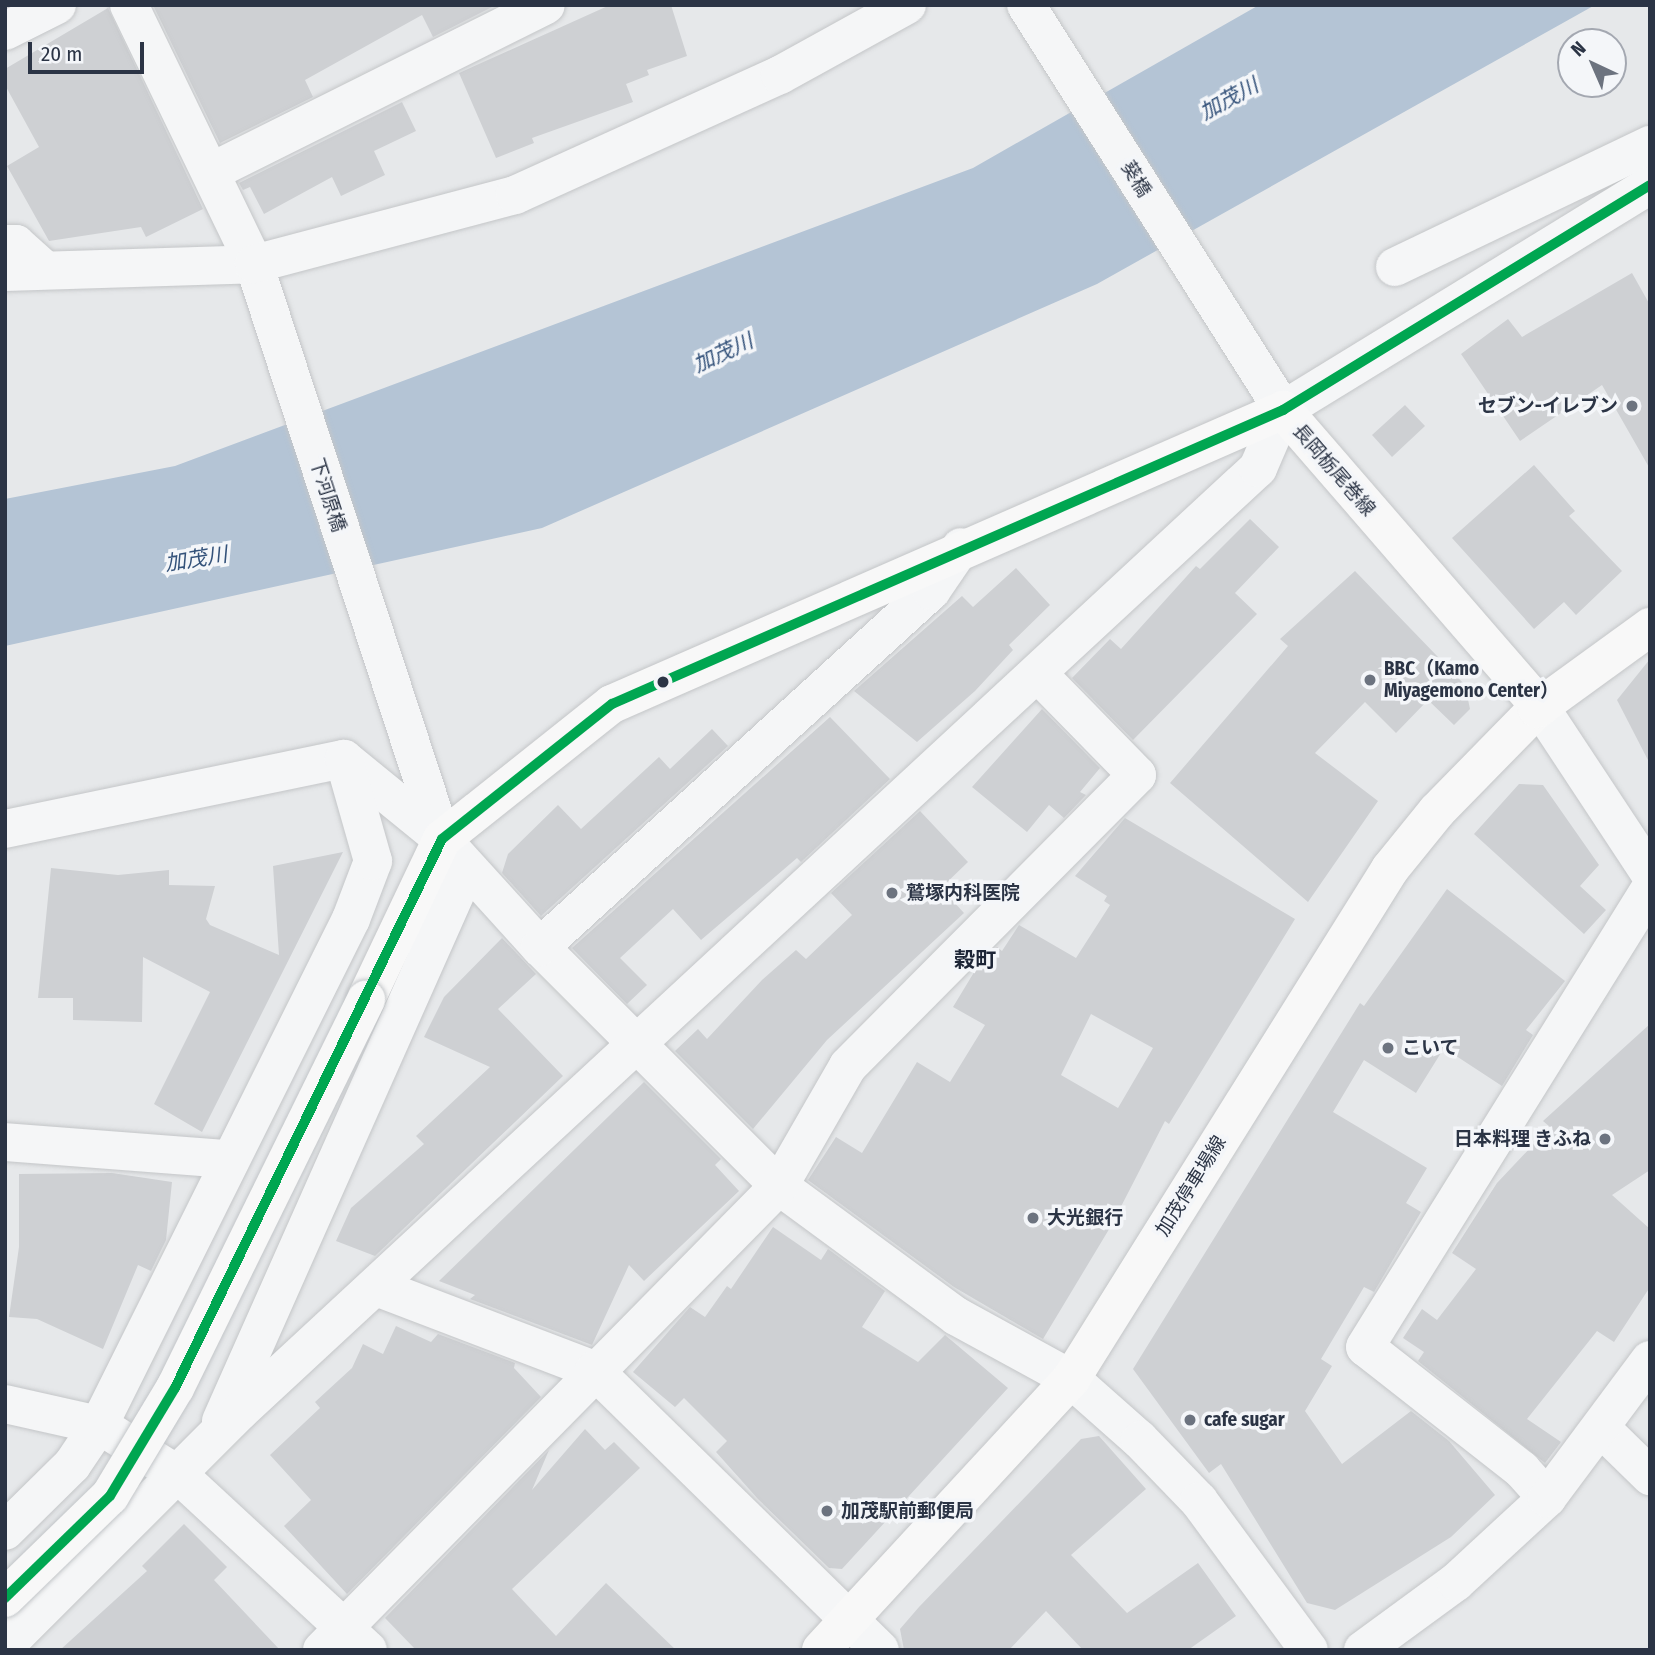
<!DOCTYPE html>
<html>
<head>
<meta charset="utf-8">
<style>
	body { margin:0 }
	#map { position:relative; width:1655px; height:1655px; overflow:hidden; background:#e6e8ea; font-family:"Fira Sans Condensed","Noto Sans JP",sans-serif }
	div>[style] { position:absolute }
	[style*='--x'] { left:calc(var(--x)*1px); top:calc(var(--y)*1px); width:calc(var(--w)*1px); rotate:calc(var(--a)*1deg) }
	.water>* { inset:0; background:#b4c4d5 }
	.building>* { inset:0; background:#ced0d3 }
	.roads { filter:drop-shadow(0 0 2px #c4c6c8) drop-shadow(0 0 2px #c4c6c8) }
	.minor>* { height:38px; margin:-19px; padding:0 19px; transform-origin:19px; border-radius:19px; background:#f5f6f7 }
	.major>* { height:38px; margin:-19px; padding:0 19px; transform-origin:19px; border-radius:19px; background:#f8f8f8 }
	.bridges { filter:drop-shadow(0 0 2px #c2c5c8) drop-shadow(0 0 2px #c2c5c8) }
	.major-bridge>* { height:38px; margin:-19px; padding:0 19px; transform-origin:19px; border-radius:19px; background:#f8f8f8 }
	.bus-1>* { height:10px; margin:-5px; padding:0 5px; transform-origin:5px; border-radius:5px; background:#00a651 }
	.dots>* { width:19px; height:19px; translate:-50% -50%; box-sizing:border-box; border:4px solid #f4f6f9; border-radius:50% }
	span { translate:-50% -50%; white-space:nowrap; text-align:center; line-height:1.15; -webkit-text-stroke:7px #f4f6f9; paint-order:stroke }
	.street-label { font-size:19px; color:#2b3445 }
	.poi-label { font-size:19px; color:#2b3445; font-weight:700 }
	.right { translate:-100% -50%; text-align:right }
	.left { translate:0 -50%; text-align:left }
	.water-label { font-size:21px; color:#34527a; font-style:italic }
	.neighbourhood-label { font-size:21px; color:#1d2536; font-weight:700 }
	.frame { position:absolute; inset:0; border:7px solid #2b3445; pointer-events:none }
	.north { position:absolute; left:1557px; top:28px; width:70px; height:70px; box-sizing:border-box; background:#f4f6f9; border:2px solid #a4a8b1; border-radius:50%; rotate:316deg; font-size:19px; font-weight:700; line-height:28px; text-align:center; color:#2b3445 }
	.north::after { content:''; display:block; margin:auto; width:24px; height:32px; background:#6c737f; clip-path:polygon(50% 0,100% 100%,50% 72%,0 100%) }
	.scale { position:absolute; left:28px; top:42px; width:116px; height:32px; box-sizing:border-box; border:4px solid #2b3445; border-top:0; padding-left:9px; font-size:21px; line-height:24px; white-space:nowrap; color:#2b3445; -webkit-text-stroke:5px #f4f6f9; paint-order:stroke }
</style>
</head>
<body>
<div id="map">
	<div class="water">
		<i style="clip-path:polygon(1259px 5px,1595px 5px,1097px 284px,542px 528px,5px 646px,5px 499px,175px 466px,973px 168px)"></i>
	</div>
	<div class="building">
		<i style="clip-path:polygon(153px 5px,496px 5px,433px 37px,422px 15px,305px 80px,313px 97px,220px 143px)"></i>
		<i style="clip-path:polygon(610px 5px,671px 5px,687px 56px,647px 70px,649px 75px,626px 84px,633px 102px,532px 138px,534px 143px,496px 158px,459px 73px)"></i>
		<i style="clip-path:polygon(108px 8px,203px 209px,146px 237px,141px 227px,49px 241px,7px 166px,39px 147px,5px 85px,5px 69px)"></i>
		<i style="clip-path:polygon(402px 102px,416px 131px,374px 151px,385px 175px,341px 196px,332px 177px,264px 214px,250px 187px,243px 190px,239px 183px)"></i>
		<i style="clip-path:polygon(1632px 273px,1650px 305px,1650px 469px,1602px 385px,1520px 441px,1461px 354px,1508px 319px,1522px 337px)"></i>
		<i style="clip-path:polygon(1405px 405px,1425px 426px,1392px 457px,1372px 435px)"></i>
		<i style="clip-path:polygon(1534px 465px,1575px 511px,1569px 516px,1622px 571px,1576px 615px,1564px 602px,1534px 629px,1452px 538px)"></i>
		<i style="clip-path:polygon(1250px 519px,1279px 547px,1235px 593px,1257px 614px,1133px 740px,1072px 678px,1110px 639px,1121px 649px,1196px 566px,1200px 569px)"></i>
		<i style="clip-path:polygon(1016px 568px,1050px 605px,1009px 645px,1013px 650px,975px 691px,917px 742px,854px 691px,962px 596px,973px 607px)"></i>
		<i style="clip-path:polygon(1355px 571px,1465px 685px,1470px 709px,1454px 725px,1428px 700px,1396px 733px,1365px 702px,1315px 753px,1378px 801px,1308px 902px,1170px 783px,1288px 646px,1280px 639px)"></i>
		<i style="clip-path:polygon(1650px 659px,1650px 764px,1617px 700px)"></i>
		<i style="clip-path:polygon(1042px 709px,1100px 768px,1080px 792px,1086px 795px,1064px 818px,1049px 805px,1027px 832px,972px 787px)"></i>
		<i style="clip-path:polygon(830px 717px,890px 779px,801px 862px,797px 858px,701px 940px,673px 909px,620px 958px,647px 985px,627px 1004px,572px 948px)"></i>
		<i style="clip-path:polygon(712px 729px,728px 746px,541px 916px,502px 873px,508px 854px,558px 805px,581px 829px,659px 757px,670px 769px)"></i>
		<i style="clip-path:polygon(1519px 784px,1543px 785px,1599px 865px,1580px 886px,1606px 910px,1584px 934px,1474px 834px)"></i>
		<i style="clip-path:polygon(920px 811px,968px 862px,941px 888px,964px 913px,827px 1040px,753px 1129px,675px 1051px,698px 1029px,707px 1039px,762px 980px,796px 950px,806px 959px,852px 915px,831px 893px)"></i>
		<i style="clip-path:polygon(evenodd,1125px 818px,1295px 919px,1169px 1124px,1165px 1121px,1111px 1226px,1043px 1339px,954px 1287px,808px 1180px,836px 1137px,862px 1153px,917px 1062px,950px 1082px,985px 1025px,953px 1007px,976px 969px,997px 947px,1002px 951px,1019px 925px,1076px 958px,1110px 905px,1104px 901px,1107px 896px,1075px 876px,1125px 818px,1091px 1014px,1153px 1048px,1118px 1108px,1061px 1075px,1091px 1014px)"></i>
		<i style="clip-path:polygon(343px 852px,202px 1132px,154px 1104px,210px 992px,143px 957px,142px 1022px,73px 1020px,73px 998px,38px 998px,51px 868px,118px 875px,169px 870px,169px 885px,215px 886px,206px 919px,210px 925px,279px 955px,273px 866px)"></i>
		<i style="clip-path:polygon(1447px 889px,1565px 981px,1526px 1030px,1533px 1035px,1502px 1086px,1444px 1048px,1416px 1093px,1364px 1060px,1333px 1112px,1427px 1168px,1406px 1203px,1421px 1212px,1374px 1292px,1364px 1287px,1321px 1359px,1332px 1366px,1305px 1411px,1342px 1464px,1411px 1411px,1449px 1441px,1495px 1495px,1451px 1537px,1335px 1610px,1307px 1603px,1221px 1464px,1209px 1473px,1133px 1369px,1360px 1003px,1364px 1006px)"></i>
		<i style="clip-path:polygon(502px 938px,536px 974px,498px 1009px,563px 1076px,375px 1256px,336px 1241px,351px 1208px,424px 1144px,416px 1136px,490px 1067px,424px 1037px,444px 997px)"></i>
		<i style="clip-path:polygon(1650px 1024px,1650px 1170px,1612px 1195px,1650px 1229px,1650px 1287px,1614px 1342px,1597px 1331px,1527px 1419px,1561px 1442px,1545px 1463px,1418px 1361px,1424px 1352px,1403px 1338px,1422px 1309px,1437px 1320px,1476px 1269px,1452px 1253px,1497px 1183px,1550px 1127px,1543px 1121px)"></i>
		<i style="clip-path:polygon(644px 1082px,721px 1159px,715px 1165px,739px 1191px,644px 1281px,629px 1265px,592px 1345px,470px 1299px,475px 1295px,439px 1281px)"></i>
		<i style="clip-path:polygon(112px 1173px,172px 1182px,166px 1240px,151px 1271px,138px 1265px,103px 1349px,37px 1319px,9px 1317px,19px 1247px,19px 1174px)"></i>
		<i style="clip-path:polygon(773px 1227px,821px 1260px,828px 1249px,885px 1291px,862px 1327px,918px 1362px,945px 1335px,1008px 1388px,842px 1569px,829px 1568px,758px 1499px,716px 1452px,727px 1441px,684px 1398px,675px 1407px,633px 1372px,690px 1307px,705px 1317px,727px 1286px,731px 1289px)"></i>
		<i style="clip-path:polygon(396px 1326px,431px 1342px,438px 1334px,515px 1363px,514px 1368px,541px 1397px,347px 1594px,284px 1526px,311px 1500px,270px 1455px,320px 1408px,315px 1402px,352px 1368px,363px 1344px,383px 1354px)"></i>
		<i style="clip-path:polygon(585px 1429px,605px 1450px,614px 1442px,640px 1468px,512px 1589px,556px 1636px,606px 1583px,676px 1650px,416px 1650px,385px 1618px,549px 1450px,532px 1490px)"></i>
		<i style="clip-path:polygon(1099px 1436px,1146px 1489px,1071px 1555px,1127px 1613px,1198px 1563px,1236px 1616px,1188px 1650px,1083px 1650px,1046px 1611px,1009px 1650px,904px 1650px,900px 1629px,919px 1607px,1081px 1439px)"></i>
		<i style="clip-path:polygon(184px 1524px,227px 1567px,214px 1580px,280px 1650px,60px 1650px,147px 1571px,142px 1566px)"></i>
	</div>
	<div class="roads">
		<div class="minor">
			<i style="--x:129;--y:5;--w:288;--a:64.2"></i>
			<i style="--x:254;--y:264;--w:605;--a:71.89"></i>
			<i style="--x:1026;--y:5;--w:480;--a:57.6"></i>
			<i style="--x:5;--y:31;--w:58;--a:-26.6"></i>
			<i style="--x:211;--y:172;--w:374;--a:-26.5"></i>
			<i style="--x:5;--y:244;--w:11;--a:0"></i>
			<i style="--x:16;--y:244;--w:39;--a:42"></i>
			<i style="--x:1395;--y:267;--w:283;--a:-25.6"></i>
			<i style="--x:5;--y:272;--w:249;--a:-1.8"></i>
			<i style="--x:254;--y:264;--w:270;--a:-14.8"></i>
			<i style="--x:515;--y:195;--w:291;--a:-24.4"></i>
			<i style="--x:780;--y:75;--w:145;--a:-28.9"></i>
			<i style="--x:1540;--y:707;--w:200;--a:56.6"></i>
			<i style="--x:5;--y:829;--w:346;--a:-11.7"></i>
			<i style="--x:344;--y:759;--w:127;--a:39.2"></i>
			<i style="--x:442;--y:839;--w:146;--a:47.8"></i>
			<i style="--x:540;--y:947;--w:338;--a:45"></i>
			<i style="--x:779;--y:1186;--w:220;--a:36.3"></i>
			<i style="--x:956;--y:1316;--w:131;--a:28.7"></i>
			<i style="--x:1071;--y:1379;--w:92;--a:41.5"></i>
			<i style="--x:1140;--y:1440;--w:85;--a:46"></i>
			<i style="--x:1199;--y:1501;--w:185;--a:53.6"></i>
			<i style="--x:540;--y:947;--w:529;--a:-42.32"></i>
			<i style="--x:931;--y:591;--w:53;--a:-55.7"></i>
			<i style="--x:5;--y:1142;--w:224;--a:4.4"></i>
			<i style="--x:379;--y:1288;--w:230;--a:20.9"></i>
			<i style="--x:594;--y:1370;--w:400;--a:44.4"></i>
			<i style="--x:5;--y:1404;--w:96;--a:12.6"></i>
			<i style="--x:99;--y:1425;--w:96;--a:32.2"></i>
			<i style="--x:180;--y:1476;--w:256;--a:42.8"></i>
			<i style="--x:221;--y:1421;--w:603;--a:-66.03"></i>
			<i style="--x:1601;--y:1428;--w:69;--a:44.4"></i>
			<i style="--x:1547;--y:1498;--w:38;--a:-132"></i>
			<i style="--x:1522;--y:1470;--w:199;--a:-141.9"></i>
			<i style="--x:1365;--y:1347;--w:539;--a:-58.11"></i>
			<i style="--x:5;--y:1531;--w:94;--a:-44.6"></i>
			<i style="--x:72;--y:1465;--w:48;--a:-56"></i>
			<i style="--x:99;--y:1425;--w:565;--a:-63.53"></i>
			<i style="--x:351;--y:919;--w:62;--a:-69.2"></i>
			<i style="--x:373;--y:861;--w:106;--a:-105.9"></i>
			<i style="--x:5;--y:1646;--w:331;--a:-45"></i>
			<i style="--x:239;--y:1412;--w:1389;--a:-42.81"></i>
			<i style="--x:1258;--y:468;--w:63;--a:-66.7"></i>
			<i style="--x:1283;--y:410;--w:430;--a:-31.5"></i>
			<i style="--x:322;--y:1650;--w:651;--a:-45.44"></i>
			<i style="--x:779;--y:1186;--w:138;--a:-60.1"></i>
			<i style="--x:848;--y:1066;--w:410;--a:-45.2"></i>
			<i style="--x:1137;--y:775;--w:141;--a:-134.4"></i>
			<i style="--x:1363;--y:1650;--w:115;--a:-36.2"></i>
			<i style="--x:1456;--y:1582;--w:124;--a:-42.7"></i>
			<i style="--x:1547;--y:1498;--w:172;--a:-53.3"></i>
		</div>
		<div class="major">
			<i style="--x:366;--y:999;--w:177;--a:-64.6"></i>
			<i style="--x:442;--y:839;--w:217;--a:-38.5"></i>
			<i style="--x:612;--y:704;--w:733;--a:-23.66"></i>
			<i style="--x:1283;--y:410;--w:393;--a:49.1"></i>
			<i style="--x:821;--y:1650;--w:369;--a:-47.3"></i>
			<i style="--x:1071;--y:1379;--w:602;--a:-57.97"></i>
			<i style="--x:1390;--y:869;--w:75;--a:-51"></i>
			<i style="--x:1437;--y:811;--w:143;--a:-45.6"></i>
			<i style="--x:1537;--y:709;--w:140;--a:-36"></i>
		</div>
	</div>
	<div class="bridges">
		<div class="major-bridge">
			<i style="--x:5;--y:1598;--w:146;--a:-44.2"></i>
			<i style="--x:110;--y:1496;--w:126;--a:-59"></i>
			<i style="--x:175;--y:1388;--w:433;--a:-63.8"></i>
		</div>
	</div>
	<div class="bus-1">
		<i style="--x:5;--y:1598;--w:146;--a:-44.2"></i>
		<i style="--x:110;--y:1496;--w:126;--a:-59"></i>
		<i style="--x:175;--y:1388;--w:610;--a:-64.06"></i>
		<i style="--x:442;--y:839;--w:217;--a:-38.5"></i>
		<i style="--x:612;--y:704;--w:733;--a:-23.66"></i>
		<i style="--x:1283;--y:410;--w:430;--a:-31.5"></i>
	</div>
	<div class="dots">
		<i style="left:1632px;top:406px;background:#6c737f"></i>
		<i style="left:1370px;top:680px;background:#6c737f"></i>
		<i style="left:663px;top:682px;background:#2b3445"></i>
		<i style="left:892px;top:893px;background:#6c737f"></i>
		<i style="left:1388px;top:1048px;background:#6c737f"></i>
		<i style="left:1605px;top:1139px;background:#6c737f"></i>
		<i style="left:1033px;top:1218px;background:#6c737f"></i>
		<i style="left:1190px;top:1420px;background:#6c737f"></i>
		<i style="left:827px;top:1511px;background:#6c737f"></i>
	</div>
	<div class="street-label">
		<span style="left:1136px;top:179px;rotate:58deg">葵橋</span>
		<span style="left:1334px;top:470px;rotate:49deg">長岡栃尾巻線</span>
		<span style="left:328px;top:495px;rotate:72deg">下河原橋</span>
		<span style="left:1191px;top:1186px;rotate:-58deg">加茂停車場線</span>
	</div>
	<div class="poi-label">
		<span class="right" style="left:1618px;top:406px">セブン-イレブン</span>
		<span class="left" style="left:1384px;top:680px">BBC（Kamo<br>Miyagemono Center）</span>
		<span class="left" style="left:906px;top:893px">鷲塚内科医院</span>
		<span class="left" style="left:1402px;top:1048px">こいて</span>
		<span class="right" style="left:1591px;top:1139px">日本料理 きふね</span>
		<span class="left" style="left:1047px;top:1218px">大光銀行</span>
		<span class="left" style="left:1204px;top:1420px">cafe sugar</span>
		<span class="left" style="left:841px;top:1511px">加茂駅前郵便局</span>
	</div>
	<div class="water-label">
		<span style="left:1229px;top:99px;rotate:-29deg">加茂川</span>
		<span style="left:723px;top:353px;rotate:-25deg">加茂川</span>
		<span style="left:196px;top:559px;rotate:-9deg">加茂川</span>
	</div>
	<div class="neighbourhood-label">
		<span style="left:975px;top:960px">穀町</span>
	</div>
	<div class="frame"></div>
	<div class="north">N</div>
	<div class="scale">20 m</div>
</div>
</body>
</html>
